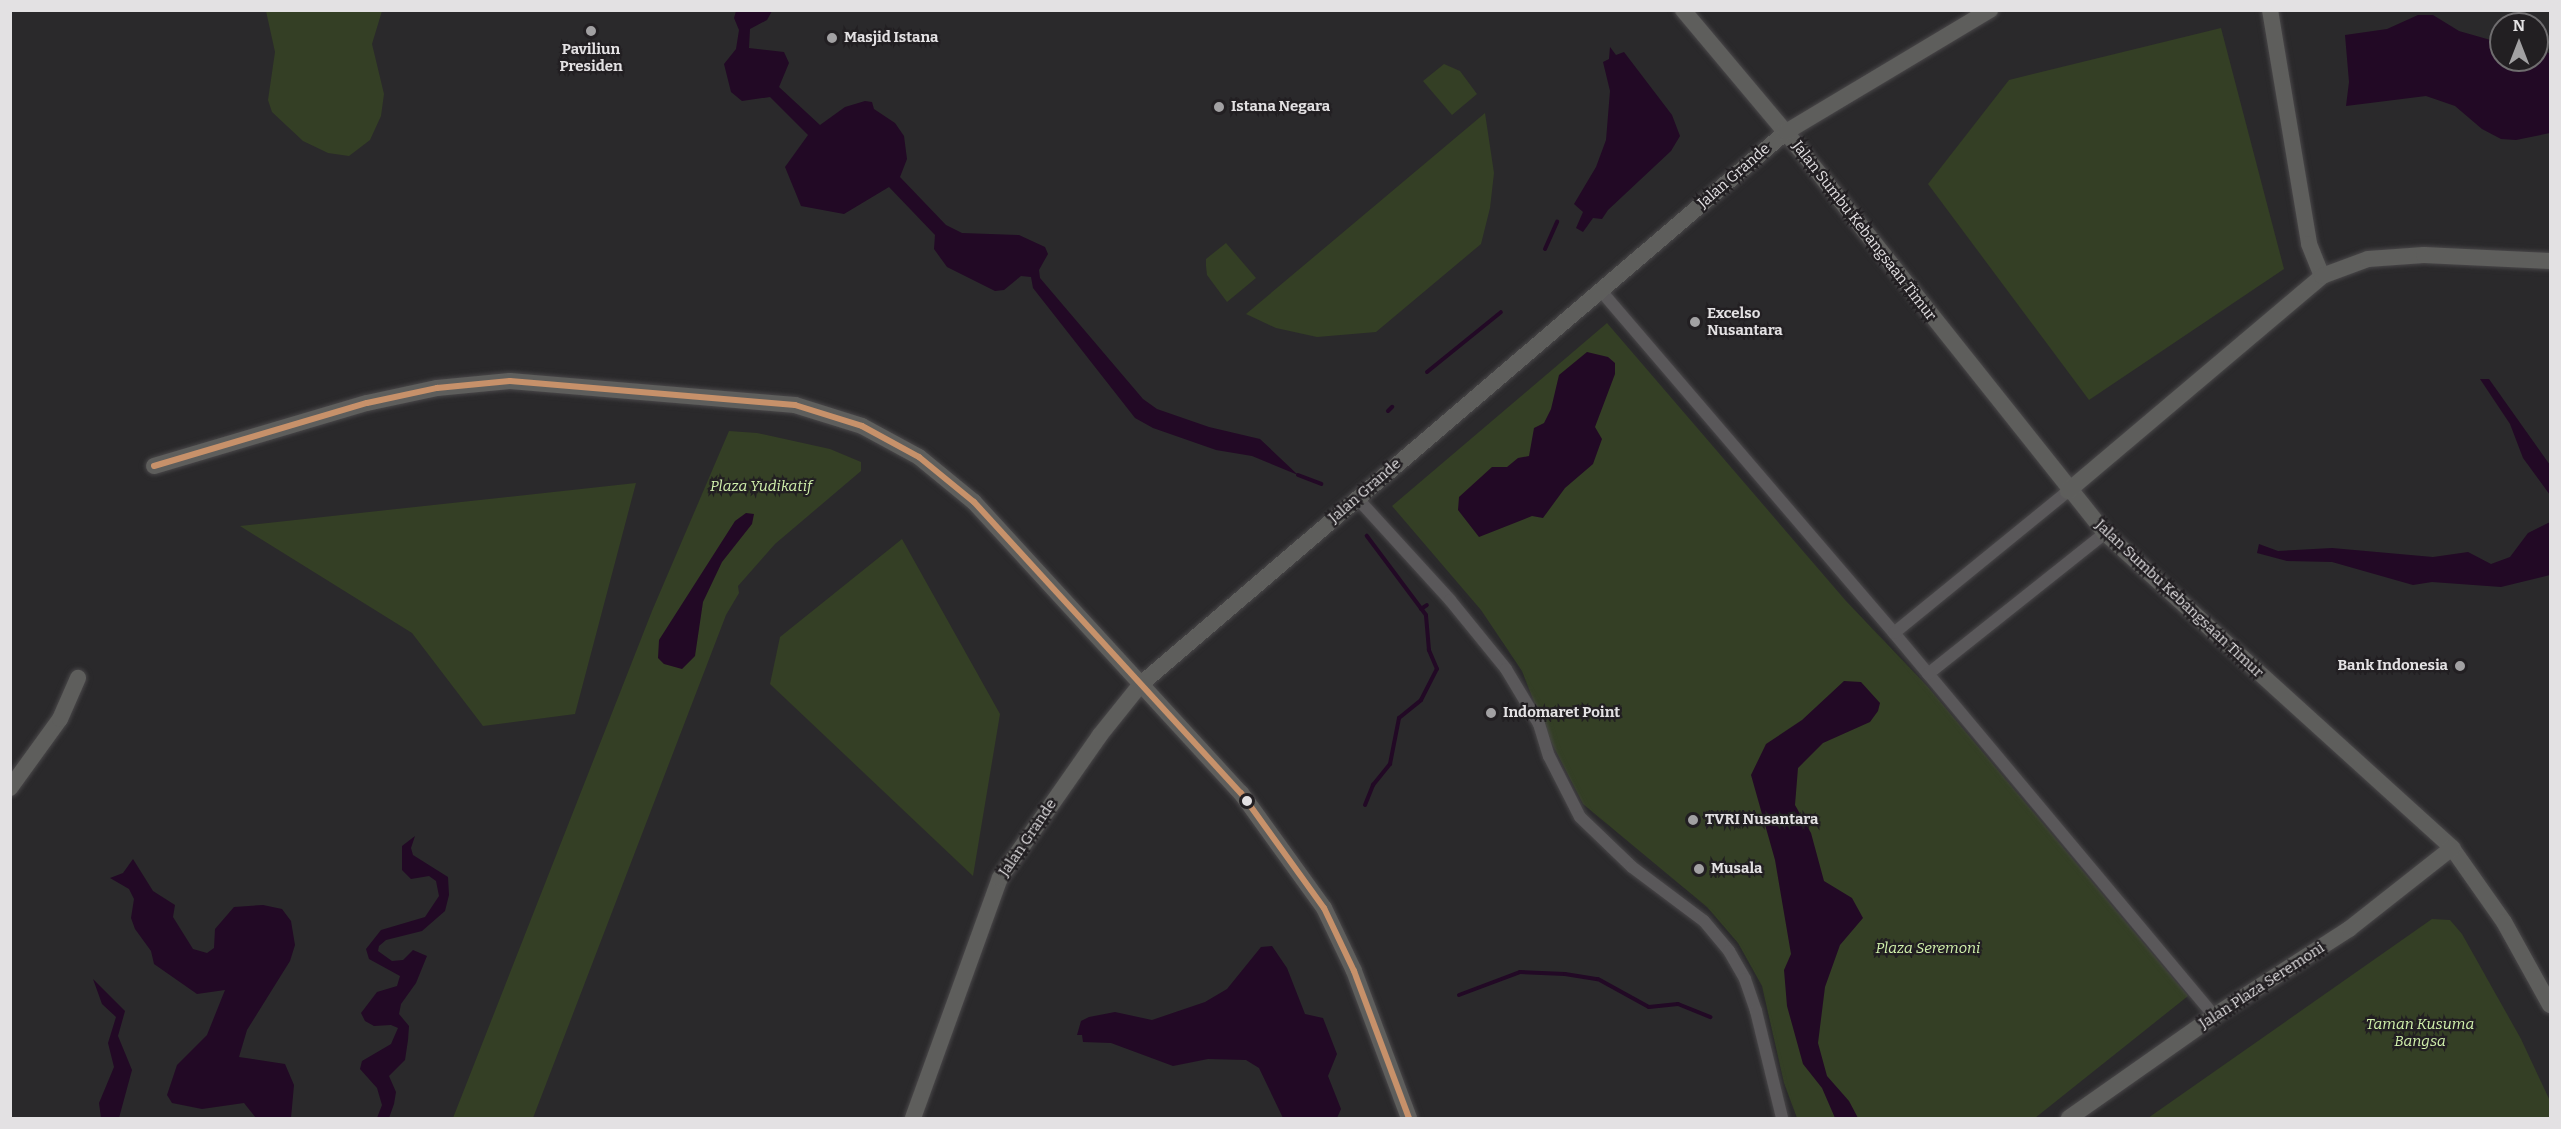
<!DOCTYPE html>
<html>
<head>
<meta charset="utf-8">
<style>
	body { margin:0 }
	#map { position:relative; width:2561px; height:1129px; overflow:hidden; background:#2a292b; font-family:Bitter,serif }
	div>[style] { position:absolute }
	[style*='--x'] { left:calc(var(--x)*1px); top:calc(var(--y)*1px); width:calc(var(--w)*1px); rotate:calc(var(--a)*1deg) }
	.green>* { inset:0; background:#343f25 }
	.water>* { inset:0; background:#220925 }
	.stream>* { height:4px; margin:-2px; padding:0 2px; transform-origin:2px; border-radius:2px; background:#220925 }
	.roads { filter:drop-shadow(0 0 2px #494749) drop-shadow(0 0 2px #494749) }
	.street>* { height:12px; margin:-6px; padding:0 6px; transform-origin:6px; border-radius:6px; background:#5a585a }
	.secondary>* { height:16px; margin:-8px; padding:0 8px; transform-origin:8px; border-radius:8px; background:#5e5e5c }
	.bus-1>* { height:6px; margin:-3px; padding:0 3px; transform-origin:3px; border-radius:3px; background:#c7916a }
	.dots>* { width:16px; height:16px; translate:-50% -50%; box-sizing:border-box; border:3px solid #221f22; border-radius:50% }
	span { translate:-50% -50%; white-space:nowrap; text-align:center; line-height:1.15; -webkit-text-stroke:4.5px #221f22; paint-order:stroke }
	.poi-label { font-size:15px; color:#e3e1e3; font-weight:700 }
	.left { translate:0 -50%; text-align:left }
	.right { translate:-100% -50%; text-align:right }
	.street-label { font-size:15px; color:#e3e1e3 }
	.park-label { font-size:15px; color:#d1f1ac; font-style:italic }
	.frame { position:absolute; inset:0; border:12px solid #e3e1e3; pointer-events:none }
	.north { position:absolute; left:2489px; top:12px; width:60px; height:60px; box-sizing:border-box; background:#221f22; border:2px solid #6f6d6f; border-radius:50%; rotate:0deg; font-size:16px; font-weight:700; line-height:24px; text-align:center; color:#e3e1e3 }
	.north::after { content:''; display:block; margin:auto; width:21px; height:27px; background:#a2a1a3; clip-path:polygon(50% 0,100% 100%,50% 72%,0 100%) }
</style>
</head>
<body>
<div id="map">
	<div class="green">
		<i style="clip-path:polygon(266px 11px,382px 11px,372px 44px,384px 94px,381px 116px,370px 140px,349px 156px,328px 153px,303px 141px,272px 112px,268px 100px,275px 52px)"></i>
		<i style="clip-path:polygon(2221px 28px,2284px 269px,2089px 400px,1928px 184px,2009px 80px)"></i>
		<i style="clip-path:polygon(1444px 64px,1460px 71px,1477px 94px,1452px 115px,1423px 81px)"></i>
		<i style="clip-path:polygon(1485px 113px,1494px 173px,1490px 208px,1481px 244px,1376px 332px,1317px 337px,1276px 328px,1246px 314px)"></i>
		<i style="clip-path:polygon(1226px 243px,1256px 278px,1227px 302px,1207px 275px,1206px 266px,1206px 259px)"></i>
		<i style="clip-path:polygon(1607px 323px,1846px 601px,1928px 687px,2188px 996px,2035px 1118px,1797px 1118px,1784px 1083px,1762px 986px,1738px 943px,1707px 907px,1583px 804px,1545px 730px,1522px 671px,1481px 610px,1392px 506px)"></i>
		<i style="clip-path:polygon(729px 431px,757px 433px,830px 449px,861px 462px,861px 471px,775px 544px,738px 586px,739px 593px,726px 615px,533px 1118px,453px 1118px,652px 611px)"></i>
		<i style="clip-path:polygon(636px 483px,575px 714px,483px 726px,412px 633px,240px 526px)"></i>
		<i style="clip-path:polygon(902px 539px,1000px 714px,973px 876px,770px 684px,780px 637px)"></i>
		<i style="clip-path:polygon(2432px 919px,2450px 920px,2462px 934px,2521px 1039px,2550px 1101px,2550px 1118px,2148px 1118px)"></i>
	</div>
	<div class="water">
		<i style="clip-path:polygon(736px 11px,772px 11px,767px 20px,750px 29px,749px 48px,784px 52px,789px 63px,779px 87px,820px 125px,845px 107px,865px 101px,872px 102px,874px 109px,895px 123px,904px 136px,907px 159px,900px 177px,946px 225px,962px 233px,1019px 235px,1045px 247px,1048px 254px,1039px 270px,1040px 278px,1143px 399px,1157px 409px,1209px 427px,1260px 439px,1298px 475px,1252px 456px,1216px 450px,1153px 428px,1135px 418px,1033px 288px,1031px 277px,1021px 276px,1004px 290px,995px 291px,947px 267px,934px 249px,935px 235px,889px 187px,844px 214px,801px 206px,785px 167px,808px 135px,770px 97px,742px 101px,731px 92px,724px 64px,736px 49px,739px 30px,734px 18px)"></i>
		<i style="clip-path:polygon(2418px 15px,2433px 15px,2459px 31px,2501px 43px,2501px 60px,2537px 60px,2537px 52px,2550px 53px,2550px 133px,2516px 140px,2501px 139px,2482px 129px,2455px 106px,2426px 96px,2346px 106px,2349px 82px,2345px 35px,2387px 29px)"></i>
		<i style="clip-path:polygon(1610px 47px,1616px 55px,1624px 52px,1672px 115px,1680px 136px,1671px 151px,1608px 210px,1602px 219px,1593px 218px,1583px 232px,1576px 228px,1583px 212px,1574px 204px,1596px 167px,1606px 140px,1610px 91px,1603px 62px,1609px 59px)"></i>
		<i style="clip-path:polygon(1587px 352px,1608px 357px,1615px 363px,1615px 374px,1595px 427px,1602px 439px,1593px 464px,1565px 488px,1543px 518px,1532px 516px,1479px 537px,1458px 510px,1459px 497px,1492px 467px,1507px 467px,1518px 458px,1529px 456px,1534px 428px,1544px 423px,1551px 409px,1559px 375px)"></i>
		<i style="clip-path:polygon(2480px 379px,2489px 379px,2550px 465px,2550px 495px,2523px 458px,2510px 424px)"></i>
		<i style="clip-path:polygon(746px 513px,754px 514px,752px 524px,722px 562px,703px 602px,695px 656px,682px 669px,664px 664px,658px 658px,659px 640px,735px 521px)"></i>
		<i style="clip-path:polygon(2550px 522px,2550px 575px,2501px 587px,2432px 582px,2413px 585px,2332px 562px,2287px 561px,2257px 553px,2259px 544px,2278px 551px,2332px 548px,2433px 557px,2468px 552px,2491px 564px,2510px 557px,2528px 533px)"></i>
		<i style="clip-path:polygon(1844px 681px,1861px 682px,1880px 703px,1878px 711px,1870px 722px,1823px 743px,1798px 768px,1795px 805px,1811px 833px,1824px 881px,1852px 898px,1863px 918px,1840px 945px,1825px 987px,1818px 1043px,1827px 1076px,1849px 1101px,1858px 1118px,1835px 1118px,1822px 1088px,1803px 1064px,1787px 1006px,1784px 970px,1791px 954px,1775px 860px,1751px 775px,1766px 744px,1802px 720px)"></i>
		<i style="clip-path:polygon(415px 836px,411px 848px,413px 855px,448px 877px,449px 895px,445px 911px,422px 931px,386px 940px,379px 946px,378px 951px,392px 961px,403px 960px,413px 950px,427px 956px,416px 983px,401px 1004px,399px 1014px,409px 1026px,408px 1040px,405px 1060px,389px 1076px,396px 1092px,394px 1104px,389px 1118px,377px 1118px,382px 1105px,377px 1088px,360px 1069px,362px 1061px,391px 1044px,398px 1028px,391px 1025px,374px 1026px,365px 1021px,361px 1013px,377px 992px,397px 986px,400px 976px,369px 959px,366px 949px,381px 930px,425px 917px,439px 896px,436px 881px,429px 876px,411px 879px,402px 870px,402px 846px)"></i>
		<i style="clip-path:polygon(133px 859px,153px 891px,175px 905px,173px 917px,193px 949px,207px 953px,214px 948px,215px 929px,234px 907px,263px 905px,282px 909px,291px 921px,295px 945px,290px 961px,247px 1030px,239px 1057px,285px 1064px,294px 1085px,291px 1118px,256px 1118px,244px 1103px,202px 1109px,172px 1103px,167px 1095px,177px 1065px,207px 1035px,225px 990px,197px 994px,154px 964px,151px 951px,135px 929px,131px 918px,134px 899px,129px 889px,110px 878px,123px 873px)"></i>
		<i style="clip-path:polygon(1272px 946px,1287px 968px,1305px 1014px,1323px 1018px,1337px 1054px,1328px 1076px,1341px 1109px,1337px 1118px,1283px 1118px,1259px 1068px,1246px 1060px,1208px 1059px,1173px 1066px,1111px 1043px,1083px 1042px,1082px 1035px,1077px 1035px,1081px 1021px,1089px 1017px,1115px 1012px,1152px 1020px,1205px 1002px,1227px 989px,1261px 947px)"></i>
		<i style="clip-path:polygon(93px 979px,125px 1011px,118px 1036px,132px 1070px,119px 1118px,101px 1118px,99px 1103px,114px 1067px,108px 1043px,116px 1017px,102px 1004px)"></i>
	</div>
	<div class="stream">
		<i style="--x:1545;--y:249;--w:30;--a:-66"></i>
		<i style="--x:1427;--y:372;--w:95;--a:-39"></i>
		<i style="--x:1388;--y:411;--w:6;--a:-45"></i>
		<i style="--x:1298;--y:475;--w:25;--a:21"></i>
		<i style="--x:1421;--y:609;--w:7;--a:-34"></i>
		<i style="--x:1365;--y:805;--w:22;--a:-68"></i>
		<i style="--x:1373;--y:785;--w:27;--a:-51"></i>
		<i style="--x:1390;--y:764;--w:47;--a:-78.9"></i>
		<i style="--x:1399;--y:718;--w:28;--a:-39"></i>
		<i style="--x:1421;--y:700;--w:35;--a:-63"></i>
		<i style="--x:1437;--y:669;--w:21;--a:-113"></i>
		<i style="--x:1429;--y:650;--w:35;--a:-95"></i>
		<i style="--x:1426;--y:615;--w:99;--a:-126.8"></i>
		<i style="--x:1459;--y:995;--w:65;--a:-20.7"></i>
		<i style="--x:1520;--y:972;--w:45;--a:2.5"></i>
		<i style="--x:1565;--y:974;--w:33;--a:9"></i>
		<i style="--x:1598;--y:979;--w:58;--a:28.8"></i>
		<i style="--x:1649;--y:1007;--w:29;--a:-6"></i>
		<i style="--x:1678;--y:1004;--w:35;--a:22"></i>
	</div>
	<div class="roads">
		<div class="street">
			<i style="--x:1601;--y:291;--w:450;--a:49.4"></i>
			<i style="--x:1894;--y:633;--w:499;--a:50.1"></i>
			<i style="--x:1357;--y:498;--w:138;--a:47.6"></i>
			<i style="--x:1450;--y:600;--w:89;--a:50.9"></i>
			<i style="--x:1506;--y:669;--w:64;--a:59"></i>
			<i style="--x:1539;--y:724;--w:34;--a:73"></i>
			<i style="--x:1549;--y:756;--w:68;--a:63.1"></i>
			<i style="--x:1580;--y:817;--w:72;--a:43.9"></i>
			<i style="--x:1632;--y:867;--w:90;--a:36.9"></i>
			<i style="--x:1704;--y:921;--w:39;--a:50"></i>
			<i style="--x:1729;--y:951;--w:32;--a:60"></i>
			<i style="--x:1745;--y:979;--w:34;--a:71"></i>
			<i style="--x:1756;--y:1011;--w:110;--a:76.3"></i>
			<i style="--x:1894;--y:633;--w:225;--a:-39.2"></i>
			<i style="--x:1928;--y:674;--w:226;--a:-38.5"></i>
		</div>
		<div class="secondary">
			<i style="--x:1683;--y:10;--w:179;--a:50"></i>
			<i style="--x:1798;--y:147;--w:493;--a:51.5"></i>
			<i style="--x:2105;--y:533;--w:469;--a:42.2"></i>
			<i style="--x:2452;--y:848;--w:90;--a:54.9"></i>
			<i style="--x:2504;--y:922;--w:95;--a:61"></i>
			<i style="--x:2270;--y:10;--w:237;--a:80.5"></i>
			<i style="--x:2309;--y:244;--w:35;--a:68"></i>
			<i style="--x:154;--y:466;--w:222;--a:-16.5"></i>
			<i style="--x:367;--y:403;--w:72;--a:-12.1"></i>
			<i style="--x:437;--y:388;--w:73;--a:-5.5"></i>
			<i style="--x:510;--y:381;--w:286;--a:4.8"></i>
			<i style="--x:795;--y:405;--w:70;--a:17.4"></i>
			<i style="--x:862;--y:426;--w:65;--a:28.5"></i>
			<i style="--x:919;--y:457;--w:71;--a:39.3"></i>
			<i style="--x:974;--y:502;--w:395;--a:47.5"></i>
			<i style="--x:1241;--y:793;--w:142;--a:54.2"></i>
			<i style="--x:1324;--y:908;--w:70;--a:64.5"></i>
			<i style="--x:1354;--y:971;--w:157;--a:69.5"></i>
			<i style="--x:2068;--y:491;--w:333;--a:-40.2"></i>
			<i style="--x:2322;--y:276;--w:49;--a:-20.3"></i>
			<i style="--x:2368;--y:259;--w:56;--a:-4.1"></i>
			<i style="--x:2424;--y:255;--w:126;--a:2.7"></i>
			<i style="--x:10;--y:788;--w:85;--a:-54.1"></i>
			<i style="--x:60;--y:719;--w:45;--a:-66.3"></i>
			<i style="--x:913;--y:1118;--w:255;--a:-70.1"></i>
			<i style="--x:1000;--y:878;--w:174;--a:-55"></i>
			<i style="--x:1100;--y:735;--w:65;--a:-51.2"></i>
			<i style="--x:1141;--y:684;--w:849;--a:-40.56"></i>
			<i style="--x:1786;--y:132;--w:238;--a:-30.9"></i>
			<i style="--x:2069;--y:1118;--w:177;--a:-35.1"></i>
			<i style="--x:2214;--y:1016;--w:161;--a:-32.8"></i>
			<i style="--x:2349;--y:929;--w:131;--a:-38.2"></i>
		</div>
	</div>
	<div class="bus-1">
		<i style="--x:154;--y:466;--w:222;--a:-16.5"></i>
		<i style="--x:367;--y:403;--w:72;--a:-12.1"></i>
		<i style="--x:437;--y:388;--w:73;--a:-5.5"></i>
		<i style="--x:510;--y:381;--w:286;--a:4.8"></i>
		<i style="--x:795;--y:405;--w:70;--a:17.4"></i>
		<i style="--x:862;--y:426;--w:65;--a:28.5"></i>
		<i style="--x:919;--y:457;--w:71;--a:39.3"></i>
		<i style="--x:974;--y:502;--w:395;--a:47.5"></i>
		<i style="--x:1241;--y:793;--w:142;--a:54.2"></i>
		<i style="--x:1324;--y:908;--w:70;--a:64.5"></i>
		<i style="--x:1354;--y:971;--w:157;--a:69.5"></i>
	</div>
	<div class="dots">
		<i style="left:591px;top:31px;background:#a2a1a3"></i>
		<i style="left:832px;top:38px;background:#a2a1a3"></i>
		<i style="left:1219px;top:107px;background:#a2a1a3"></i>
		<i style="left:1695px;top:322px;background:#a2a1a3"></i>
		<i style="left:2460px;top:666px;background:#a2a1a3"></i>
		<i style="left:1491px;top:713px;background:#a2a1a3"></i>
		<i style="left:1247px;top:801px;background:#e3e1e3"></i>
		<i style="left:1693px;top:820px;background:#a2a1a3"></i>
		<i style="left:1699px;top:869px;background:#a2a1a3"></i>
	</div>
	<div class="poi-label">
		<span class="left" style="left:844px;top:38px">Masjid Istana</span>
		<span style="left:591px;top:58px">Paviliun<br>Presiden</span>
		<span class="left" style="left:1231px;top:107px">Istana Negara</span>
		<span class="left" style="left:1707px;top:322px">Excelso<br>Nusantara</span>
		<span class="right" style="left:2448px;top:666px">Bank Indonesia</span>
		<span class="left" style="left:1503px;top:713px">Indomaret Point</span>
		<span class="left" style="left:1705px;top:820px">TVRI Nusantara</span>
		<span class="left" style="left:1711px;top:869px">Musala</span>
	</div>
	<div class="street-label">
		<span style="left:1734px;top:176px;rotate:-41deg">Jalan Grande</span>
		<span style="left:1864px;top:231px;rotate:52deg">Jalan Sumbu Kebangsaan Timur</span>
		<span style="left:1365px;top:491px;rotate:-41deg">Jalan Grande</span>
		<span style="left:2179px;top:599px;rotate:43deg">Jalan Sumbu Kebangsaan Timur</span>
		<span style="left:1028px;top:838px;rotate:-56deg">Jalan Grande</span>
		<span style="left:2262px;top:986px;rotate:-33deg">Jalan Plaza Seremoni</span>
	</div>
	<div class="park-label">
		<span style="left:761px;top:487px">Plaza Yudikatif</span>
		<span style="left:1928px;top:949px">Plaza Seremoni</span>
		<span style="left:2420px;top:1033px">Taman Kusuma<br>Bangsa</span>
	</div>
	<div class="frame"></div>
	<div class="north">N</div>
</div>
</body>
</html>
